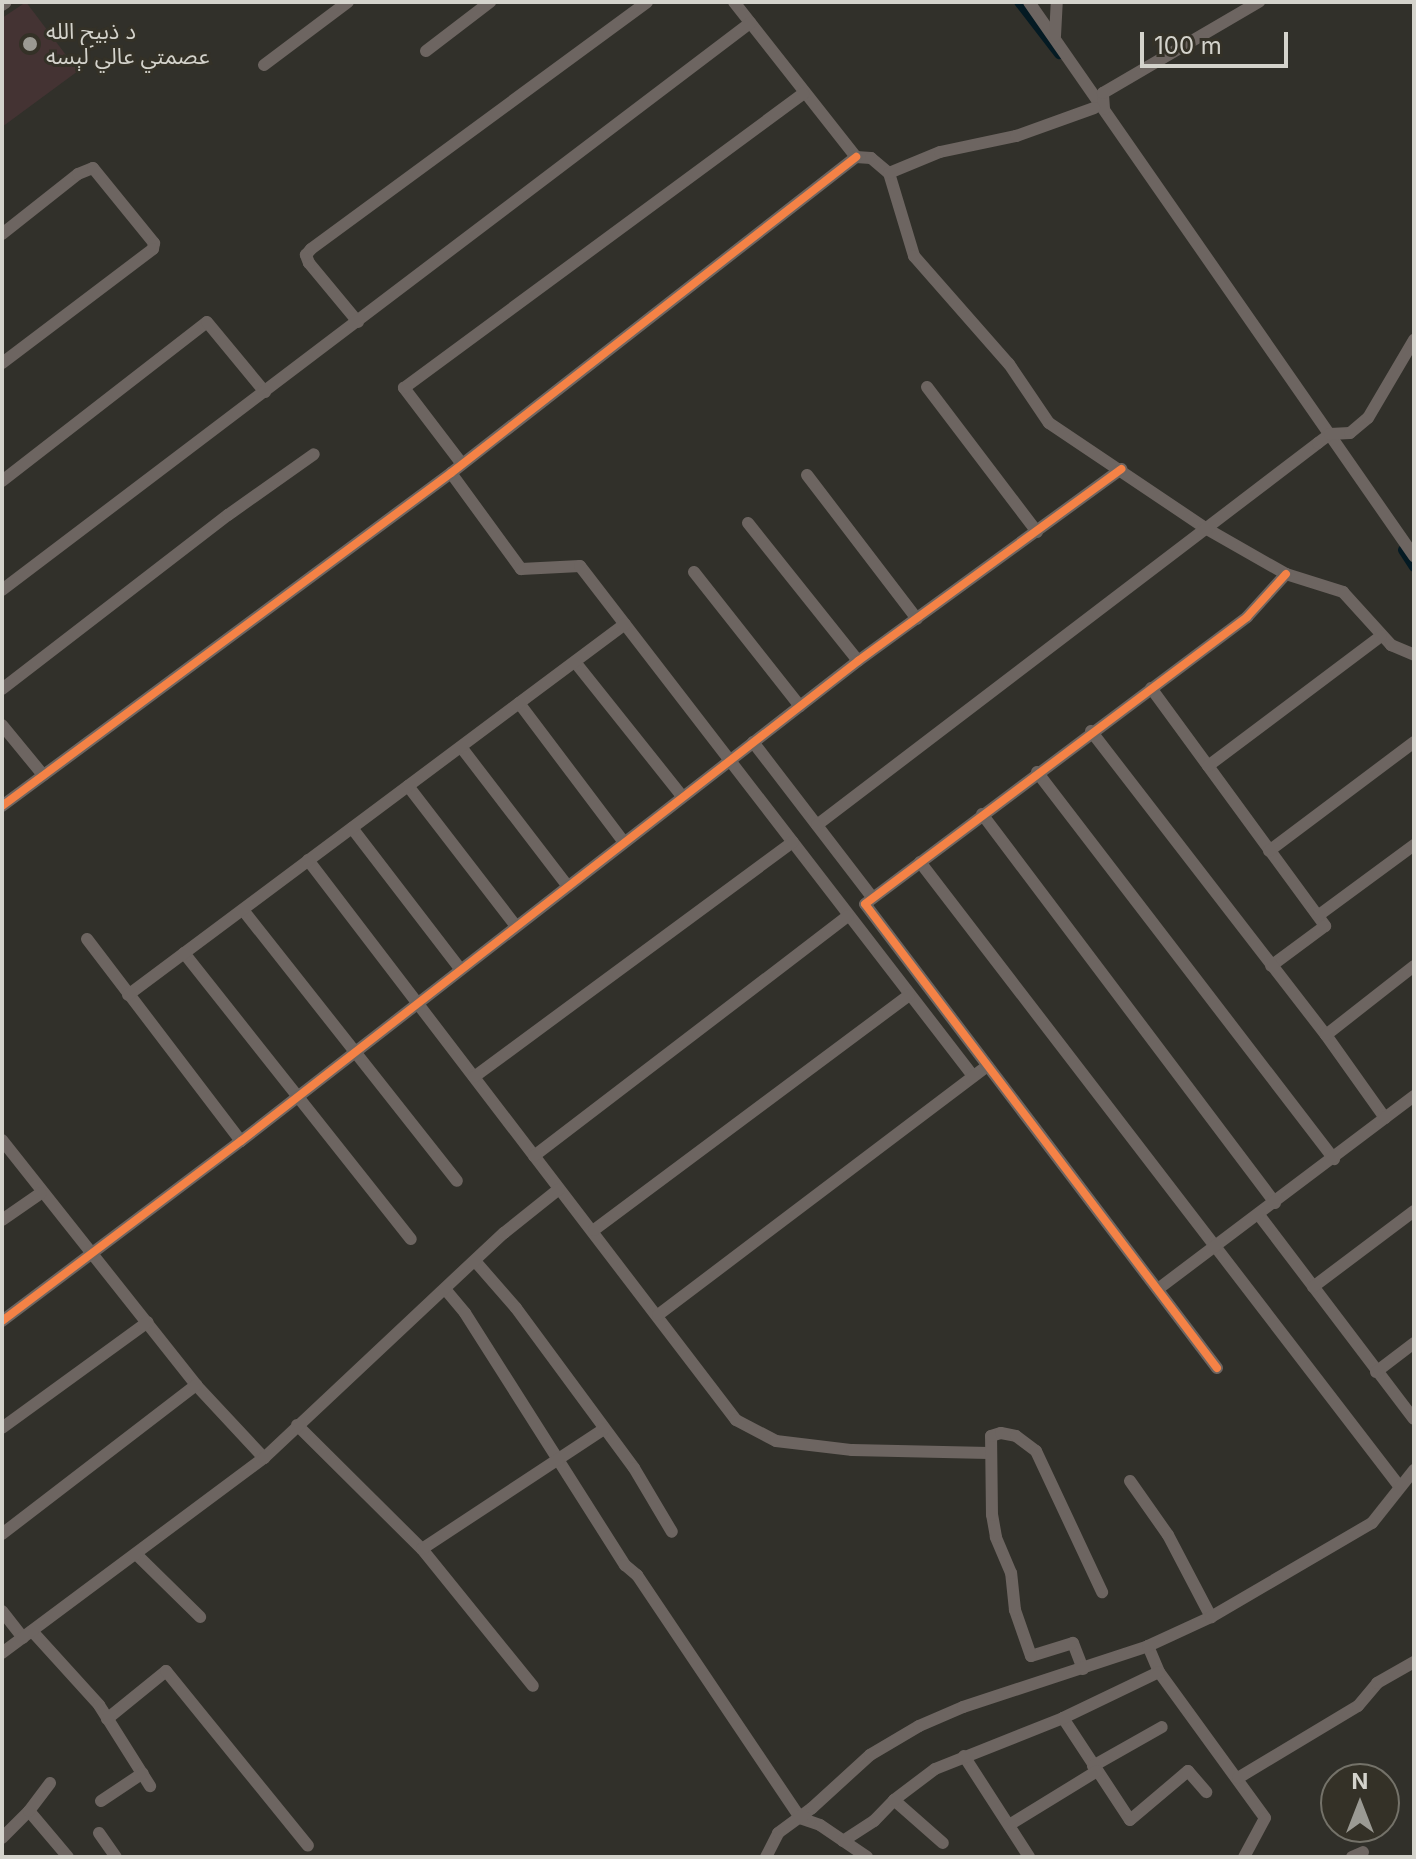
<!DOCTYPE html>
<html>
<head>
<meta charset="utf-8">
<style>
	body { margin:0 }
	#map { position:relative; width:1416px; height:1859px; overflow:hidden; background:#31302a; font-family:Inter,"Noto Sans Arabic",sans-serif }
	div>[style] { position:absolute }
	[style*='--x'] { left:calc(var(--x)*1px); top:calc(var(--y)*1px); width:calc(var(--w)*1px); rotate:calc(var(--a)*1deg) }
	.education>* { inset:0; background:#433 }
	.canal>* { height:10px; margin:-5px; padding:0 5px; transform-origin:5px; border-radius:5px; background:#041a23 }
	.minor>* { height:12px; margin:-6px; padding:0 6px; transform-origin:6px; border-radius:6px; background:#6d6561 }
	.cycleway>* { height:8px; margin:-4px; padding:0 4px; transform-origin:4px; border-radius:4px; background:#f48246 }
	.dots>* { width:22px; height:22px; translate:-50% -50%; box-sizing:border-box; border:4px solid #343127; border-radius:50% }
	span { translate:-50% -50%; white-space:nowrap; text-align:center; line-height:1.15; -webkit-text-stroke:6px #343127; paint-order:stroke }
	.poi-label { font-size:22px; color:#d4d3cc }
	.left { translate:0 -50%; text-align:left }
	.frame { position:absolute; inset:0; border:4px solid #d4d3cc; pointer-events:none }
	.north { position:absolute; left:1320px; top:1763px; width:80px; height:80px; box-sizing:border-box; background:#343127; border:2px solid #747269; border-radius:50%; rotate:0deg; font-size:22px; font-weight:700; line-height:32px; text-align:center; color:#d4d3cc }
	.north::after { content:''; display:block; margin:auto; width:28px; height:36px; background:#9b9a93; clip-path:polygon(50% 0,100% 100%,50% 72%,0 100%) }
	.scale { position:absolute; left:1140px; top:32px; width:148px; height:36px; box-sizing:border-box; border:4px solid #d4d3cc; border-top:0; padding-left:10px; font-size:24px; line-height:28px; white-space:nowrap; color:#d4d3cc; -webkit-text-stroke:6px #343127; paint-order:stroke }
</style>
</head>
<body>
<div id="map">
	<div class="education">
		<i style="clip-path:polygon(26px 2px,78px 71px,2px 127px,2px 18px)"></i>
	</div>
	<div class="canal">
		<i style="--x:1019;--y:2;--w:66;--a:52.4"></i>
		<i style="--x:1403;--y:550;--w:20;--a:57"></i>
	</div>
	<div class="minor">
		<i style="--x:734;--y:2;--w:197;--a:51.8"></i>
		<i style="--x:856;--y:157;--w:15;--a:4"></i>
		<i style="--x:871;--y:158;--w:23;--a:40"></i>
		<i style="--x:889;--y:173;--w:87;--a:73.2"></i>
		<i style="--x:914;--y:256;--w:144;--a:48.7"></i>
		<i style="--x:1009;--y:364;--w:71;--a:55.9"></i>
		<i style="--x:1049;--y:423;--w:190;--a:33.9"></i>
		<i style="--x:1207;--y:529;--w:91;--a:29.7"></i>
		<i style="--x:1286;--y:574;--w:60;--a:17.5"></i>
		<i style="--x:1343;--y:592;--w:72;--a:47.8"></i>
		<i style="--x:1391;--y:645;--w:25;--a:23"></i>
		<i style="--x:1029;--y:2;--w:675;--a:55.2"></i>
		<i style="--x:2;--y:5;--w:4;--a:-34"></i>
		<i style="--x:1055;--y:36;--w:34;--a:-87"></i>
		<i style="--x:426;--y:51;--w:81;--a:-37.4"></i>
		<i style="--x:264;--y:65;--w:105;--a:-36.9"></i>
		<i style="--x:1104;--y:109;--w:16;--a:-94"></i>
		<i style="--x:1103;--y:93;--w:181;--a:-30.3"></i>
		<i style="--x:889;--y:173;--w:55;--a:-22.4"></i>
		<i style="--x:940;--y:152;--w:78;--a:-11.9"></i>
		<i style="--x:1016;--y:136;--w:83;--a:-19.7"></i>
		<i style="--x:2;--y:234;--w:97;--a:-38.3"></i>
		<i style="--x:78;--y:174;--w:16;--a:-22"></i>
		<i style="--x:93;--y:168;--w:97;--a:50.9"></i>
		<i style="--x:154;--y:243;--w:6;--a:99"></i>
		<i style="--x:153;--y:249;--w:189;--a:142.9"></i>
		<i style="--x:358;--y:322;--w:77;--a:-129.7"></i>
		<i style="--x:309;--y:263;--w:9;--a:-111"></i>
		<i style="--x:306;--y:255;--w:8;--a:-50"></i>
		<i style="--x:311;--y:249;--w:417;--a:-36.3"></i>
		<i style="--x:927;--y:387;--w:182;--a:52.8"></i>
		<i style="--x:462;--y:464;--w:96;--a:-127.3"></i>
		<i style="--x:404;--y:388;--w:496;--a:-36.4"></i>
		<i style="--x:451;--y:473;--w:119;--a:53.9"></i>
		<i style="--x:521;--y:569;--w:59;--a:-2.9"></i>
		<i style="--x:580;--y:566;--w:644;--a:52.38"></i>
		<i style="--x:807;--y:475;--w:181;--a:52.6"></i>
		<i style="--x:2;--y:481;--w:259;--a:-37.8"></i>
		<i style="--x:207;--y:322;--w:91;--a:50.4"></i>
		<i style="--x:748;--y:523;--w:176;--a:51.4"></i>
		<i style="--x:694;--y:572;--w:171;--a:51.7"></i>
		<i style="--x:2;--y:590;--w:939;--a:-37.16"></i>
		<i style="--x:575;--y:662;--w:171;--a:51.4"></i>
		<i style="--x:1151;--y:688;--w:295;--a:53.8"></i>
		<i style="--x:1325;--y:926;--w:67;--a:143.5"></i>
		<i style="--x:2;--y:689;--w:285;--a:-37.6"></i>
		<i style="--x:228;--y:515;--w:105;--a:-35.3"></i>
		<i style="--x:519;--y:703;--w:173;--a:53"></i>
		<i style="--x:2;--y:725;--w:65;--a:50.6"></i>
		<i style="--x:1091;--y:731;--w:384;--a:52.3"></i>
		<i style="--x:1326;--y:1035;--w:102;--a:54.6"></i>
		<i style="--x:753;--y:742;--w:195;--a:52.5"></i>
		<i style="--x:461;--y:747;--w:174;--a:52.5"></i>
		<i style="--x:1208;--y:766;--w:216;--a:-36.9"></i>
		<i style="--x:1037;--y:772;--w:488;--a:52.5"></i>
		<i style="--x:408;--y:786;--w:175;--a:52.4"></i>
		<i style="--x:2;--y:806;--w:559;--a:-36.56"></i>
		<i style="--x:451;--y:473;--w:514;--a:-37.96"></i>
		<i style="--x:982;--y:814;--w:487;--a:53"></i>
		<i style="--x:817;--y:825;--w:630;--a:-37.32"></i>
		<i style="--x:1318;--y:443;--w:15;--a:-37"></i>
		<i style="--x:1330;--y:434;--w:20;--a:-3"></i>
		<i style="--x:1350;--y:433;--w:23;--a:-40"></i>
		<i style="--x:1368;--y:418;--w:91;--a:-59.5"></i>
		<i style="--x:352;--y:828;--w:178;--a:52.5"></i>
		<i style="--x:1269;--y:851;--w:181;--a:-36.9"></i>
		<i style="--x:308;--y:860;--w:705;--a:52.61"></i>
		<i style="--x:736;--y:1420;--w:45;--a:27.7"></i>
		<i style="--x:776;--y:1441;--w:77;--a:6.8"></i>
		<i style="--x:852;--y:1450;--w:137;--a:1.3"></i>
		<i style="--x:920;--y:862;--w:788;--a:52.48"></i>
		<i style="--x:243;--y:910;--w:345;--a:51.7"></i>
		<i style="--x:1319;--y:915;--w:118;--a:-36.4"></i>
		<i style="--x:87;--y:939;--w:254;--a:52.7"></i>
		<i style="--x:184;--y:953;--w:365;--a:51.6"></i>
		<i style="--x:128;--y:995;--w:620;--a:-36.74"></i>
		<i style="--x:1326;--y:1035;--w:112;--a:-38.1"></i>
		<i style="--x:474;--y:1077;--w:396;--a:-36.4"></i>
		<i style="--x:2;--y:1140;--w:313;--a:51.6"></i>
		<i style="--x:196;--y:1385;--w:100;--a:47"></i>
		<i style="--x:534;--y:1156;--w:395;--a:-37.4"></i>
		<i style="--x:1259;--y:1215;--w:256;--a:52.8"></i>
		<i style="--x:2;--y:1220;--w:47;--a:-34.7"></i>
		<i style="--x:594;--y:1230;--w:393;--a:-36.7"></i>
		<i style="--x:475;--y:1261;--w:62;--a:48.9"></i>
		<i style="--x:516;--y:1308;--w:199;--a:53.6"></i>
		<i style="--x:634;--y:1468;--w:74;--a:59.3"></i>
		<i style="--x:1313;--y:1287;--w:126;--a:-37"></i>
		<i style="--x:445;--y:1289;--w:31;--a:50"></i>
		<i style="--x:465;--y:1313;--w:299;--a:57.6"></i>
		<i style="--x:625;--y:1565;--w:16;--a:40"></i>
		<i style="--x:637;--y:1575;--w:293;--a:56.1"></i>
		<i style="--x:800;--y:1818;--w:21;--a:19"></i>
		<i style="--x:820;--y:1825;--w:57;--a:34.2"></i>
		<i style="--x:1158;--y:1289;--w:321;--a:-37"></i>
		<i style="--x:658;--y:1315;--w:413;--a:-37.1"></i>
		<i style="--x:2;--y:1321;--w:299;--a:-37"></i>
		<i style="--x:241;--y:1141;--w:782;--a:-37.88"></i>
		<i style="--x:858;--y:661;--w:326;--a:-36.1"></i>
		<i style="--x:1217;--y:1368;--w:582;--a:-127.18"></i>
		<i style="--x:865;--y:904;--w:478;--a:-36.9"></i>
		<i style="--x:1247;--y:617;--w:58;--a:-47.8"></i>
		<i style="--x:1376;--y:1372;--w:48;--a:-37.3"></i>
		<i style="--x:297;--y:1425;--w:176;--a:44.8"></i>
		<i style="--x:422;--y:1549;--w:176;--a:51"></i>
		<i style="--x:2;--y:1428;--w:180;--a:-36"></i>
		<i style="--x:1130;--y:1481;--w:66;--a:54.9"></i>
		<i style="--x:1168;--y:1535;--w:93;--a:62.3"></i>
		<i style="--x:2;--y:1534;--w:245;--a:-37.5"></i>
		<i style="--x:422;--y:1549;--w:218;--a:-33.4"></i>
		<i style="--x:136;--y:1554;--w:90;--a:44.5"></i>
		<i style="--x:2;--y:1611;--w:34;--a:52"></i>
		<i style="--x:32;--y:1631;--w:100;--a:47.8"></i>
		<i style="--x:99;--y:1705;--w:96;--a:57.8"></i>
		<i style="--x:1148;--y:1646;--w:28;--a:67"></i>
		<i style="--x:1159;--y:1672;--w:180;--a:54"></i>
		<i style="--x:1265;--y:1818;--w:44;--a:118.3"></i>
		<i style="--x:2;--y:1653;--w:327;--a:-36.7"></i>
		<i style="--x:264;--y:1458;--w:329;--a:-43.2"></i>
		<i style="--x:504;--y:1233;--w:70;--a:-38.7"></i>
		<i style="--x:1083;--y:1669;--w:28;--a:-111"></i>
		<i style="--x:1073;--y:1643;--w:44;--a:162.8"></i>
		<i style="--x:1031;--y:1656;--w:49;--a:-109.2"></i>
		<i style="--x:1015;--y:1610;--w:37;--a:-96"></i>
		<i style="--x:1011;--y:1573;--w:39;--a:-113"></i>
		<i style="--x:996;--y:1537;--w:22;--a:-100"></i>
		<i style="--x:992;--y:1515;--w:79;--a:-90.7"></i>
		<i style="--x:991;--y:1436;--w:10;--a:-17"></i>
		<i style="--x:1001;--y:1433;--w:15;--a:11"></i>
		<i style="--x:1016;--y:1436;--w:25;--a:37"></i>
		<i style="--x:1036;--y:1451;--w:156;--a:64.9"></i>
		<i style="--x:1063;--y:1718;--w:122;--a:56.7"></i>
		<i style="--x:1130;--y:1820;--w:76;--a:-40.2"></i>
		<i style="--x:1188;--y:1771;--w:28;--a:49"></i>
		<i style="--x:107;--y:1719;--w:76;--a:-39.1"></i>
		<i style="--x:166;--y:1671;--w:225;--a:50.9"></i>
		<i style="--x:964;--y:1756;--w:120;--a:57.2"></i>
		<i style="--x:1093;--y:1766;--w:79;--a:-29.5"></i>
		<i style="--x:1238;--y:1778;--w:140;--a:-31"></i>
		<i style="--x:1358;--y:1706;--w:30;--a:-50"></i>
		<i style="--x:1377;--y:1683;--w:43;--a:-29.6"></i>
		<i style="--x:894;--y:1800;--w:65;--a:41.3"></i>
		<i style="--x:101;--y:1801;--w:50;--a:-33.7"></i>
		<i style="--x:29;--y:1811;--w:60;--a:49.7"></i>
		<i style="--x:1009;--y:1825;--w:103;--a:-31.5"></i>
		<i style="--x:99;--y:1833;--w:29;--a:55"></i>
		<i style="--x:2;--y:1838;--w:38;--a:-45"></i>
		<i style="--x:29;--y:1811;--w:35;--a:-53"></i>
		<i style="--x:843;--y:1841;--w:37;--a:-33"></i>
		<i style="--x:874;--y:1821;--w:29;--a:-46"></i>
		<i style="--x:894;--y:1800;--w:51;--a:-37.1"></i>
		<i style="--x:935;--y:1769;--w:138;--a:-21.7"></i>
		<i style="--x:1063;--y:1718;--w:106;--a:-25.6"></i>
		<i style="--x:766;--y:1857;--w:27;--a:-63"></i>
		<i style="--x:778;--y:1833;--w:42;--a:-36.3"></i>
		<i style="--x:812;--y:1808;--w:79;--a:-42.4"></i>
		<i style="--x:870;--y:1755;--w:57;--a:-30.6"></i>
		<i style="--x:919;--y:1726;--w:48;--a:-23.4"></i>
		<i style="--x:963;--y:1707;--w:195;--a:-18.2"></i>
		<i style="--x:1148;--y:1646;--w:69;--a:-24.7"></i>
		<i style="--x:1211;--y:1617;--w:186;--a:-30.3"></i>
		<i style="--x:1372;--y:1523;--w:68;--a:-51.6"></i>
		<i style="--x:1352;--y:1857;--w:12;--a:-24"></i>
	</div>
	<div class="cycleway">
		<i style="--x:2;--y:806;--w:559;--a:-36.56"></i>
		<i style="--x:451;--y:473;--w:514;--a:-37.96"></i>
		<i style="--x:2;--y:1321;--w:299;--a:-37"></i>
		<i style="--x:241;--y:1141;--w:782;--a:-37.88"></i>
		<i style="--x:858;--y:661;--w:326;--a:-36.1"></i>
		<i style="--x:1217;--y:1368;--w:582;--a:-127.18"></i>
		<i style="--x:865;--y:904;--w:478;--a:-36.9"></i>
		<i style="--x:1247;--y:617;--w:58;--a:-47.8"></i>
	</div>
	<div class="dots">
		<i style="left:30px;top:44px;background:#9b9a93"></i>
	</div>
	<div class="poi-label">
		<span class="left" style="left:46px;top:44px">د ذبیح الله<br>عصمتي عالي لېسه</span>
	</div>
	<div class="frame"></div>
	<div class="north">N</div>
	<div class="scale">100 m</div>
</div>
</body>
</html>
